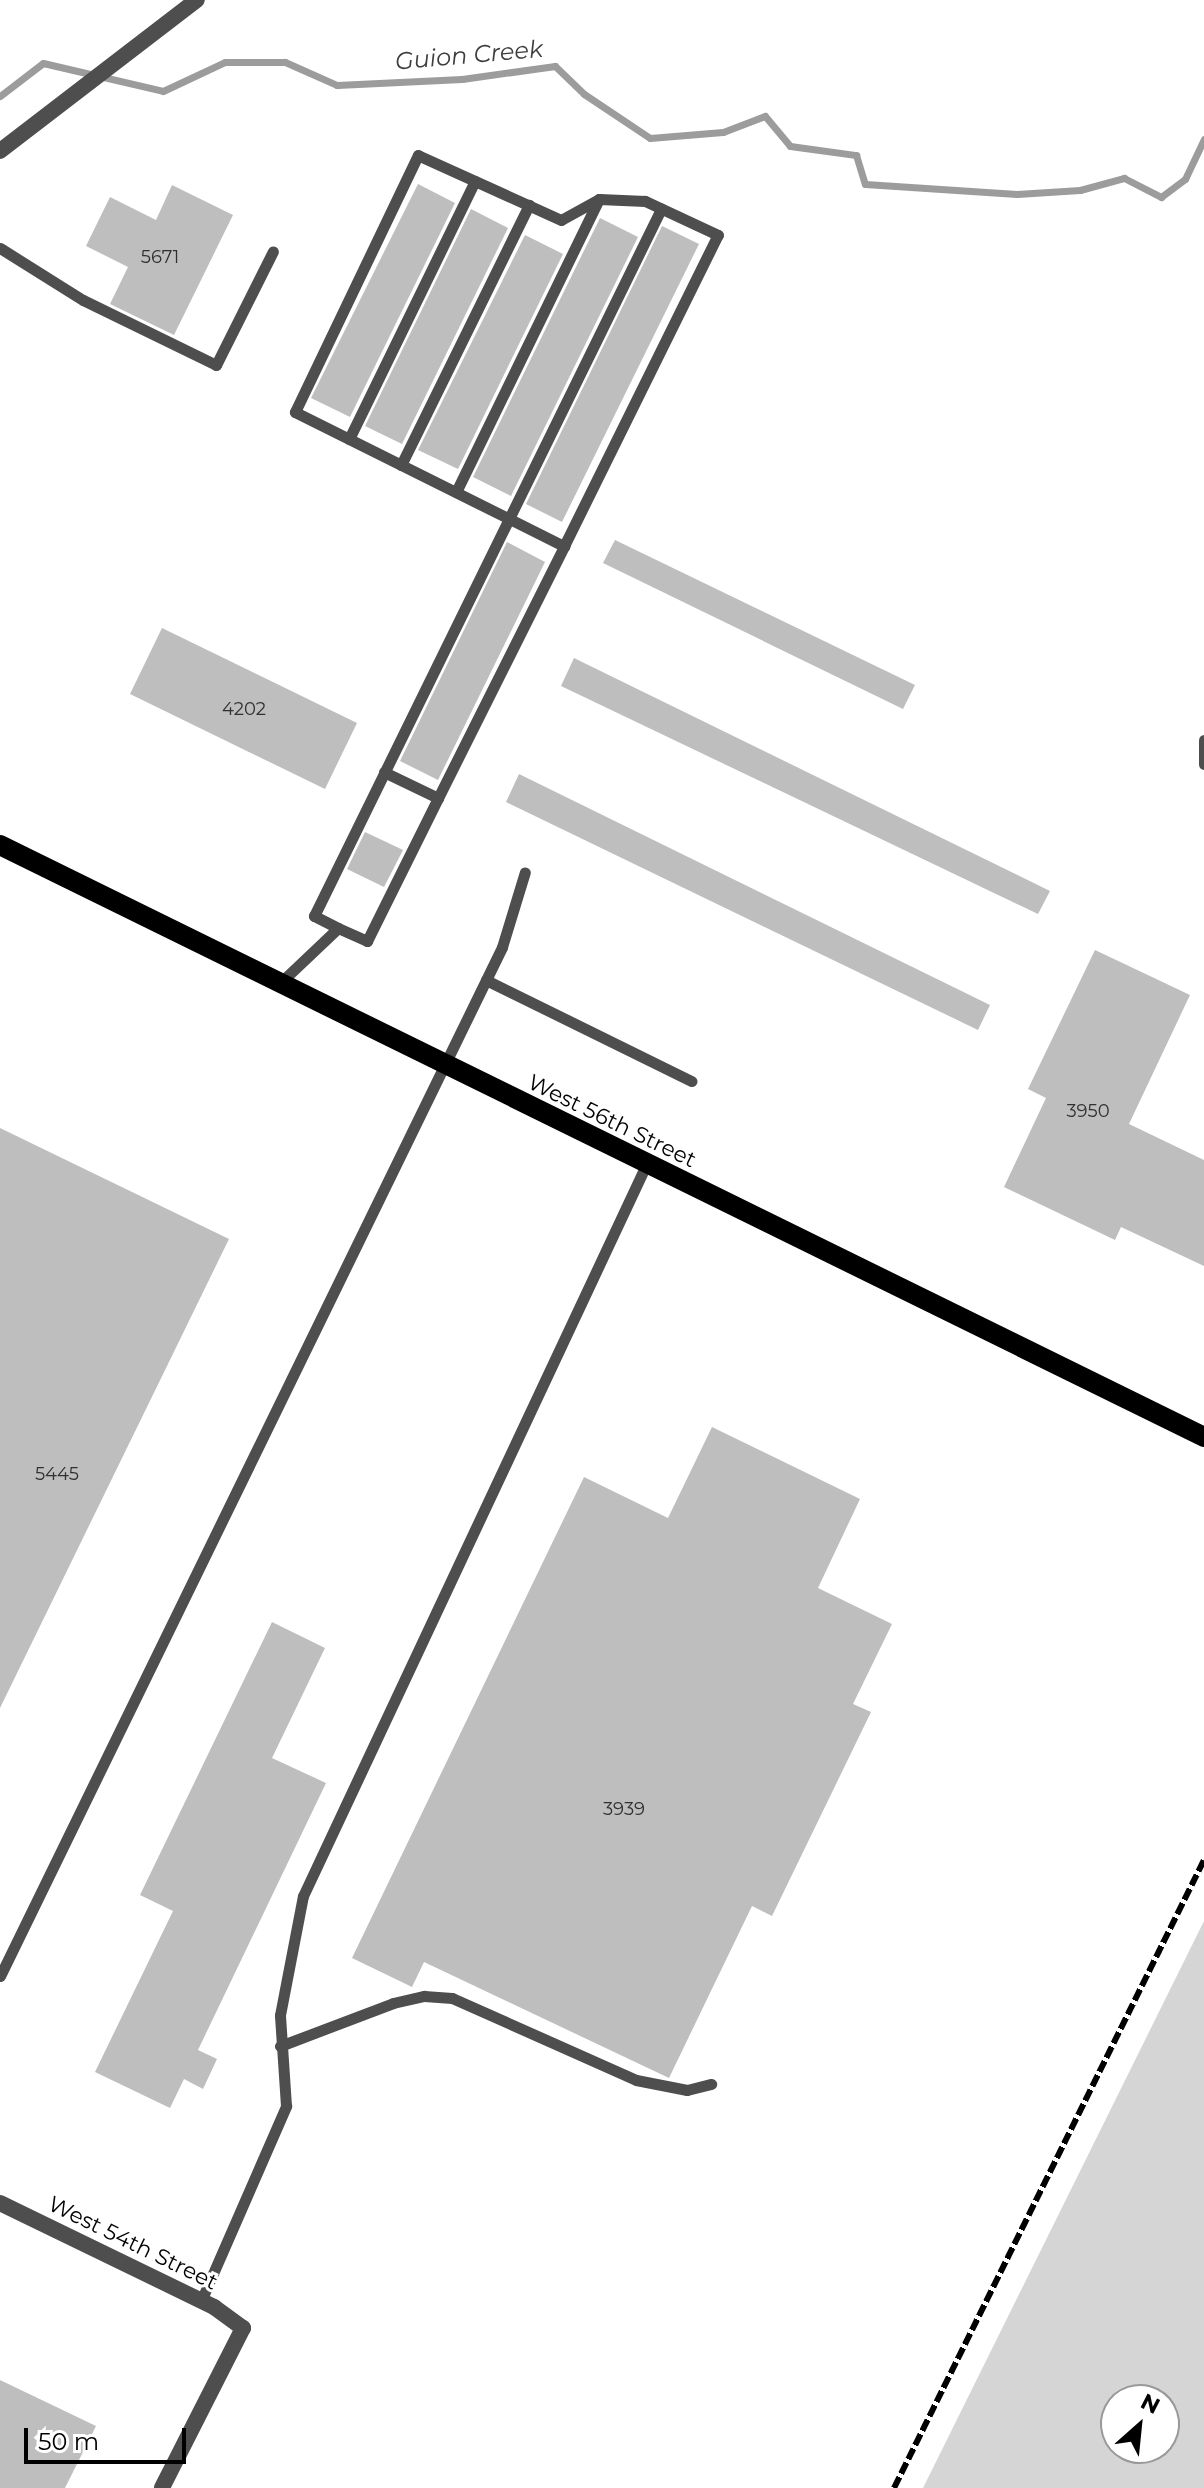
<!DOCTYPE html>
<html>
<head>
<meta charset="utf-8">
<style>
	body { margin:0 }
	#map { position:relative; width:1204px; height:2488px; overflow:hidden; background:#fff; font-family:Montserrat,sans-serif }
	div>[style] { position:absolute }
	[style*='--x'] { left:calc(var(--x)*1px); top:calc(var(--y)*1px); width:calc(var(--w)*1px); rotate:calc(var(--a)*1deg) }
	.green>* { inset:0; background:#d5d5d5 }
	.stream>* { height:7px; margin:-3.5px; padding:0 3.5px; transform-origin:3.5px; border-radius:3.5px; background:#9c9c9c }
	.building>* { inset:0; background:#bebebe }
	.service>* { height:11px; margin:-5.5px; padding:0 5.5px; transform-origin:5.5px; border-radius:5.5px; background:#4e4e4e }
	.minor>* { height:16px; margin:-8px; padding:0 8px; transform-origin:8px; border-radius:8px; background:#4e4e4e }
	.tertiary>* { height:16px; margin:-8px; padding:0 8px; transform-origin:8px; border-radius:8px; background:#4e4e4e }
	.primary>* { height:20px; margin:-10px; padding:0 10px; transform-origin:10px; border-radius:10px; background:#000 }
	.rail>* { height:6px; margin-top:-3px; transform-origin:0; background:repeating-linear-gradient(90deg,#000 0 12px,transparent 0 16px) }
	span { translate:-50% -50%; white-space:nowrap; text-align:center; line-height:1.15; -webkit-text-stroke:6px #fff; paint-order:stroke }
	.number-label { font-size:18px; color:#303030 }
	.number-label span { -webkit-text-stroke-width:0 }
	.street-label { font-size:22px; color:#000 }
	.water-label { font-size:24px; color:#3d3d3d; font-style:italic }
	.north { position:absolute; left:1100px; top:2384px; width:80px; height:80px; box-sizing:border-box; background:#fff; border:2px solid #999; border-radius:50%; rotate:27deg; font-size:22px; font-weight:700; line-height:32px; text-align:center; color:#000 }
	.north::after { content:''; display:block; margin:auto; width:28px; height:36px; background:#000; clip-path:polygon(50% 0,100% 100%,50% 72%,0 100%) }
	.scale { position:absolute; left:24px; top:2428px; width:162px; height:36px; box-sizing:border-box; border:4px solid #000; border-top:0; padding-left:10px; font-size:24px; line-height:28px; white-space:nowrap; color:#000; -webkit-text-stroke:6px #fff; paint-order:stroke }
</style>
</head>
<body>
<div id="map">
	<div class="green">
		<i style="clip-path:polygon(evenodd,1204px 1921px,1204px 2488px,923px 2488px,1204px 1921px,1116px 2400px,1164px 2400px,1164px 2448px,1116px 2448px,1116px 2400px)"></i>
	</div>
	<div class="stream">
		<i style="--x:0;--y:96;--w:54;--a:-37.5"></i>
		<i style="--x:43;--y:63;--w:123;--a:13.1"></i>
		<i style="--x:163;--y:91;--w:68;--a:-25.1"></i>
		<i style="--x:225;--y:62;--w:60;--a:0"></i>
		<i style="--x:285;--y:62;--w:57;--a:23.9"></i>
		<i style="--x:337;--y:85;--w:125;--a:-2.7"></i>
		<i style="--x:462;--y:79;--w:94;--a:-8"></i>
		<i style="--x:555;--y:66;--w:40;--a:44"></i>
		<i style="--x:584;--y:94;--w:79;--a:33.7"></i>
		<i style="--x:650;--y:138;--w:73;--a:-4.7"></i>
		<i style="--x:723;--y:132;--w:45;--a:-20.9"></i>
		<i style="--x:765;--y:116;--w:39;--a:50"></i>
		<i style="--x:790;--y:146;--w:67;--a:7.8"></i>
		<i style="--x:856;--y:155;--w:30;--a:73"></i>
		<i style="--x:865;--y:184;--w:152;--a:3.8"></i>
		<i style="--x:1017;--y:194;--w:63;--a:-3.6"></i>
		<i style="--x:1080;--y:190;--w:46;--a:-15.3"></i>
		<i style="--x:1124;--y:178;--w:42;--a:27.2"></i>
		<i style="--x:1161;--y:197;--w:30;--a:-37"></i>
		<i style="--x:1185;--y:179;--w:44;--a:-64.6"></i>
	</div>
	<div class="building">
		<i style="clip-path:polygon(418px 184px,455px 203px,350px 417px,311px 398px)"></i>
		<i style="clip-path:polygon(172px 185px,233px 215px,174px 335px,110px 304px,128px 267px,86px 246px,110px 197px,156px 220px)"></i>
		<i style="clip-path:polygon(471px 209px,508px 228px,402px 444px,365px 426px)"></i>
		<i style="clip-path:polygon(600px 218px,638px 237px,511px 496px,473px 477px)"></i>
		<i style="clip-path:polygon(662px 226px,699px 244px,562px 522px,526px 504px)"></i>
		<i style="clip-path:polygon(525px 235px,563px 254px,458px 469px,418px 450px)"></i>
		<i style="clip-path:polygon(615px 540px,915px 685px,903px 709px,603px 563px)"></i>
		<i style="clip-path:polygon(507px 542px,545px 562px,438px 780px,400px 761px)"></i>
		<i style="clip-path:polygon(162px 628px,357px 723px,325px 789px,130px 694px)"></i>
		<i style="clip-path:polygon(574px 658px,1050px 891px,1038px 914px,561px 686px)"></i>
		<i style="clip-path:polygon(519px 774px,990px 1005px,978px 1030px,506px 802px)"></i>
		<i style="clip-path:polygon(365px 832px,403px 850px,384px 887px,347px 869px)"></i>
		<i style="clip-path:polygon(1095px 950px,1190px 995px,1129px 1124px,1204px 1160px,1204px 1266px,1121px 1227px,1115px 1240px,1004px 1187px,1046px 1098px,1028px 1089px)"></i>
		<i style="clip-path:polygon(0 1128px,229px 1239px,0 1708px)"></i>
		<i style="clip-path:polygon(712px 1427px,860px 1499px,818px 1588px,892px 1624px,853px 1704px,871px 1712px,772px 1916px,752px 1906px,669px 2078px,424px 1962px,412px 1987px,352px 1958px,584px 1477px,668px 1518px)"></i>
		<i style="clip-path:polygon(272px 1622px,325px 1648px,272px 1758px,326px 1783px,198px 2050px,217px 2059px,203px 2089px,184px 2079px,170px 2108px,95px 2072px,173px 1911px,140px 1895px)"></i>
		<i style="clip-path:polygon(0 2380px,96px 2426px,65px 2488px,0 2488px)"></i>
	</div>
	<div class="service">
		<i style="--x:0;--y:248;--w:98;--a:32.1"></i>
		<i style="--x:83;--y:300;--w:148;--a:26"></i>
		<i style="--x:216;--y:365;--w:127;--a:-63.4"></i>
		<i style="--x:349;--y:439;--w:287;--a:-64"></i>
		<i style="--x:401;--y:465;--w:290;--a:-63.8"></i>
		<i style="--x:456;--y:492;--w:326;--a:-64"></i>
		<i style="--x:1204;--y:740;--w:24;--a:90"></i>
		<i style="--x:384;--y:772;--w:60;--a:25.7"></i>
		<i style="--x:338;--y:928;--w:27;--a:-153"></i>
		<i style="--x:314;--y:916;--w:788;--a:-63.86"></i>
		<i style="--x:486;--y:980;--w:229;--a:26.2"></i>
		<i style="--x:280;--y:983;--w:80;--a:-43.5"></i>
		<i style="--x:338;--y:928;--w:32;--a:24"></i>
		<i style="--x:367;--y:941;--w:160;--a:-63.6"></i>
		<i style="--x:438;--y:798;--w:282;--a:-63.4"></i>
		<i style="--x:564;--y:546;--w:347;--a:-63.7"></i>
		<i style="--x:718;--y:235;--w:81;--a:-155"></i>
		<i style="--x:645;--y:201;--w:46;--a:-177.5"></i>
		<i style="--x:599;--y:199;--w:43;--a:151.1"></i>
		<i style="--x:561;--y:220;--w:157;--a:-155.6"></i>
		<i style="--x:418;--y:155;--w:285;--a:115.6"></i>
		<i style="--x:295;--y:412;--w:301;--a:26.5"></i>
		<i style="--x:0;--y:1976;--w:1145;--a:-63.99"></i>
		<i style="--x:502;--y:947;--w:78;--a:-73"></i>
		<i style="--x:280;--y:2046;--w:121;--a:-20.8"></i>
		<i style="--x:393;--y:2003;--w:32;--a:-13"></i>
		<i style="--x:424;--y:1996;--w:28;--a:4"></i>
		<i style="--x:452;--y:1998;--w:201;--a:24"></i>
		<i style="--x:636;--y:2080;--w:52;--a:11.1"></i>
		<i style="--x:687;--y:2090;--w:25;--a:-14"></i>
		<i style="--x:201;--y:2301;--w:213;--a:-66.4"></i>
		<i style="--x:286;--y:2106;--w:91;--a:-93.8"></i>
		<i style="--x:280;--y:2015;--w:121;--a:-79.1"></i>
		<i style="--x:303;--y:1896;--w:807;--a:-64.86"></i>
	</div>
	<div class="minor">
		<i style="--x:0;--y:2203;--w:238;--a:25.9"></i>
		<i style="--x:214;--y:2307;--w:36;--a:36"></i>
		<i style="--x:243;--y:2328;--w:179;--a:116.9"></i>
	</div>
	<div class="tertiary">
		<i style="--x:0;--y:151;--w:248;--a:-37.5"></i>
	</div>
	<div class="primary">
		<i style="--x:0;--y:845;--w:1342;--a:26.18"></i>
	</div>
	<div class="rail">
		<i style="--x:894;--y:2488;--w:700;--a:-63.73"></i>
	</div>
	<div class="number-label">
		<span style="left:160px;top:257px">5671</span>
		<span style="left:244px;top:709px">4202</span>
		<span style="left:1088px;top:1111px">3950</span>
		<span style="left:57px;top:1474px">5445</span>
		<span style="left:624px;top:1809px">3939</span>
	</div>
	<div class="street-label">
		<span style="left:612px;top:1121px;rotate:26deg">West 56th Street</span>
		<span style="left:133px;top:2243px;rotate:26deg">West 54th Street</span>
	</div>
	<div class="water-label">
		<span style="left:469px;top:55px;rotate:-5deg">Guion Creek</span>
	</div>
	<div class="north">N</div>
	<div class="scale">50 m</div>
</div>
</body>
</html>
